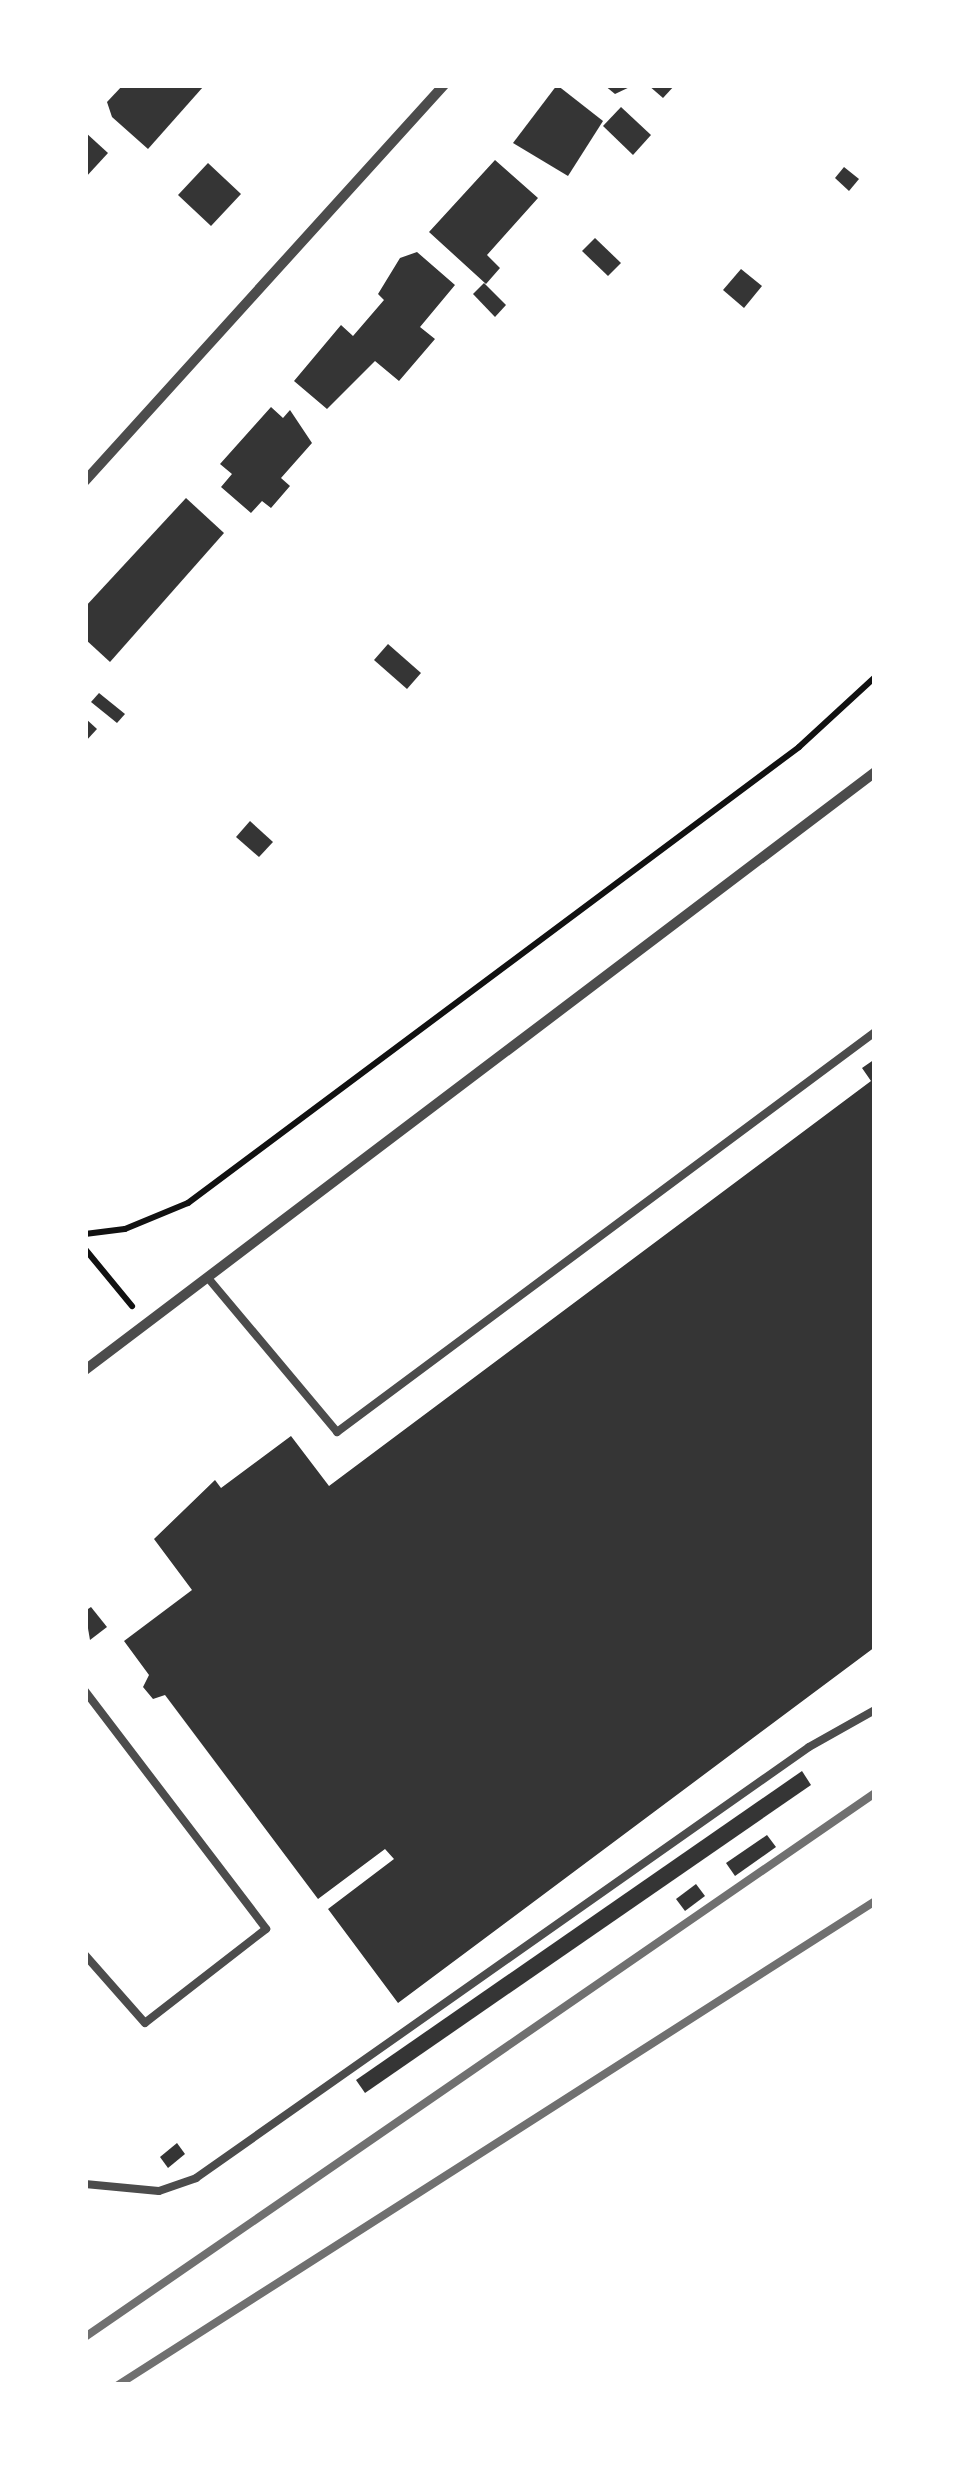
<!DOCTYPE html>
<html>
<head>
<meta charset="utf-8">
<style>
	body { margin:0 }
	#map { position:relative; width:960px; height:2470px; overflow:hidden; background:#fff; font-family:"Asap Condensed",sans-serif }
	div>[style] { position:absolute }
	[style*='--x'] { left:calc(var(--x)*1px); top:calc(var(--y)*1px); width:calc(var(--w)*1px); rotate:calc(var(--a)*1deg) }
	.building>* { inset:0; background:#353535 }
	.path>* { height:6px; margin:-3px; padding:0 3px; transform-origin:3px; border-radius:3px; background:#111 }
	.service>* { height:8px; margin:-4px; padding:0 4px; transform-origin:4px; border-radius:4px; background:#4c4c4c }
	.minor>* { height:10px; margin:-5px; padding:0 5px; transform-origin:5px; border-radius:5px; background:#4c4c4c }
	.rail>* { height:8px; margin:-4px; padding:0 4px; transform-origin:4px; border-radius:4px; background:#707070 }
	span { translate:-50% -50%; white-space:nowrap; text-align:center; line-height:1.15; -webkit-text-stroke:8px #fff; paint-order:stroke }
	.frame { position:absolute; inset:0; border:88px solid #fff; pointer-events:none }
</style>
</head>
<body>
<div id="map">
	<div class="building">
		<i style="clip-path:polygon(123px 85px,201px 85px,203px 87px,148px 149px,112px 117px,107px 102px)"></i>
		<i style="clip-path:polygon(557px 85px,603px 121px,568px 176px,513px 143px)"></i>
		<i style="clip-path:polygon(604px 85px,634px 85px,615px 94px)"></i>
		<i style="clip-path:polygon(648px 85px,675px 85px,663px 98px)"></i>
		<i style="clip-path:polygon(621px 107px,651px 135px,633px 155px,603px 126px)"></i>
		<i style="clip-path:polygon(85px 132px,108px 153px,85px 178px)"></i>
		<i style="clip-path:polygon(495px 160px,538px 198px,487px 255px,500px 268px,486px 284px,429px 232px)"></i>
		<i style="clip-path:polygon(208px 163px,241px 194px,211px 226px,178px 195px)"></i>
		<i style="clip-path:polygon(844px 167px,859px 179px,849px 191px,835px 178px)"></i>
		<i style="clip-path:polygon(595px 238px,621px 263px,608px 276px,582px 251px)"></i>
		<i style="clip-path:polygon(417px 252px,455px 285px,420px 327px,435px 339px,399px 381px,375px 361px,327px 409px,294px 381px,341px 325px,353px 336px,384px 300px,378px 294px,400px 258px)"></i>
		<i style="clip-path:polygon(741px 269px,762px 286px,744px 308px,723px 290px)"></i>
		<i style="clip-path:polygon(484px 283px,506px 305px,495px 317px,473px 294px)"></i>
		<i style="clip-path:polygon(271px 407px,283px 418px,290px 410px,312px 443px,281px 478px,290px 486px,271px 508px,262px 501px,251px 513px,221px 487px,232px 474px,220px 464px)"></i>
		<i style="clip-path:polygon(186px 498px,224px 533px,110px 662px,85px 639px,85px 607px)"></i>
		<i style="clip-path:polygon(388px 644px,421px 673px,407px 689px,374px 660px)"></i>
		<i style="clip-path:polygon(99px 693px,125px 714px,117px 723px,91px 702px)"></i>
		<i style="clip-path:polygon(85px 718px,97px 729px,85px 742px)"></i>
		<i style="clip-path:polygon(250px 821px,273px 842px,259px 857px,236px 837px)"></i>
		<i style="clip-path:polygon(875px 1059px,875px 1647px,398px 2003px,328px 1909px,394px 1859px,385px 1849px,318px 1899px,165px 1695px,153px 1699px,143px 1687px,149px 1675px,124px 1641px,192px 1590px,154px 1539px,215px 1480px,221px 1488px,291px 1436px,329px 1486px,871px 1081px,862px 1068px)"></i>
		<i style="clip-path:polygon(91px 1607px,107px 1627px,90px 1640px,85px 1611px)"></i>
		<i style="clip-path:polygon(802px 1771px,811px 1785px,365px 2093px,356px 2080px)"></i>
		<i style="clip-path:polygon(767px 1835px,776px 1847px,735px 1876px,726px 1863px)"></i>
		<i style="clip-path:polygon(696px 1884px,705px 1896px,685px 1911px,676px 1899px)"></i>
		<i style="clip-path:polygon(177px 2143px,185px 2154px,168px 2168px,160px 2157px)"></i>
	</div>
	<div class="path">
		<i style="--x:85;--y:1234;--w:40;--a:-7.1"></i>
		<i style="--x:125;--y:1229;--w:68;--a:-22.4"></i>
		<i style="--x:188;--y:1203;--w:762;--a:-36.73"></i>
		<i style="--x:799;--y:747;--w:103;--a:-42.6"></i>
		<i style="--x:85;--y:1249;--w:74;--a:50.5"></i>
	</div>
	<div class="service">
		<i style="--x:208;--y:1278;--w:201;--a:50"></i>
		<i style="--x:337;--y:1432;--w:670;--a:-36.63"></i>
		<i style="--x:85;--y:1691;--w:299;--a:52.7"></i>
		<i style="--x:266;--y:1929;--w:153;--a:142.2"></i>
		<i style="--x:145;--y:2023;--w:91;--a:-131.4"></i>
		<i style="--x:85;--y:2184;--w:74;--a:5.4"></i>
		<i style="--x:159;--y:2191;--w:39;--a:-19"></i>
		<i style="--x:196;--y:2178;--w:749;--a:-35.11"></i>
		<i style="--x:809;--y:1747;--w:76;--a:-29.3"></i>
	</div>
	<div class="minor">
		<i style="--x:85;--y:481;--w:535;--a:-47.81"></i>
		<i style="--x:85;--y:1370;--w:991;--a:-37.12"></i>
	</div>
	<div class="rail">
		<i style="--x:85;--y:2337;--w:959;--a:-34.55"></i>
		<i style="--x:118;--y:2385;--w:899;--a:-32.59"></i>
	</div>
	<div class="frame"></div>
</div>
</body>
</html>
